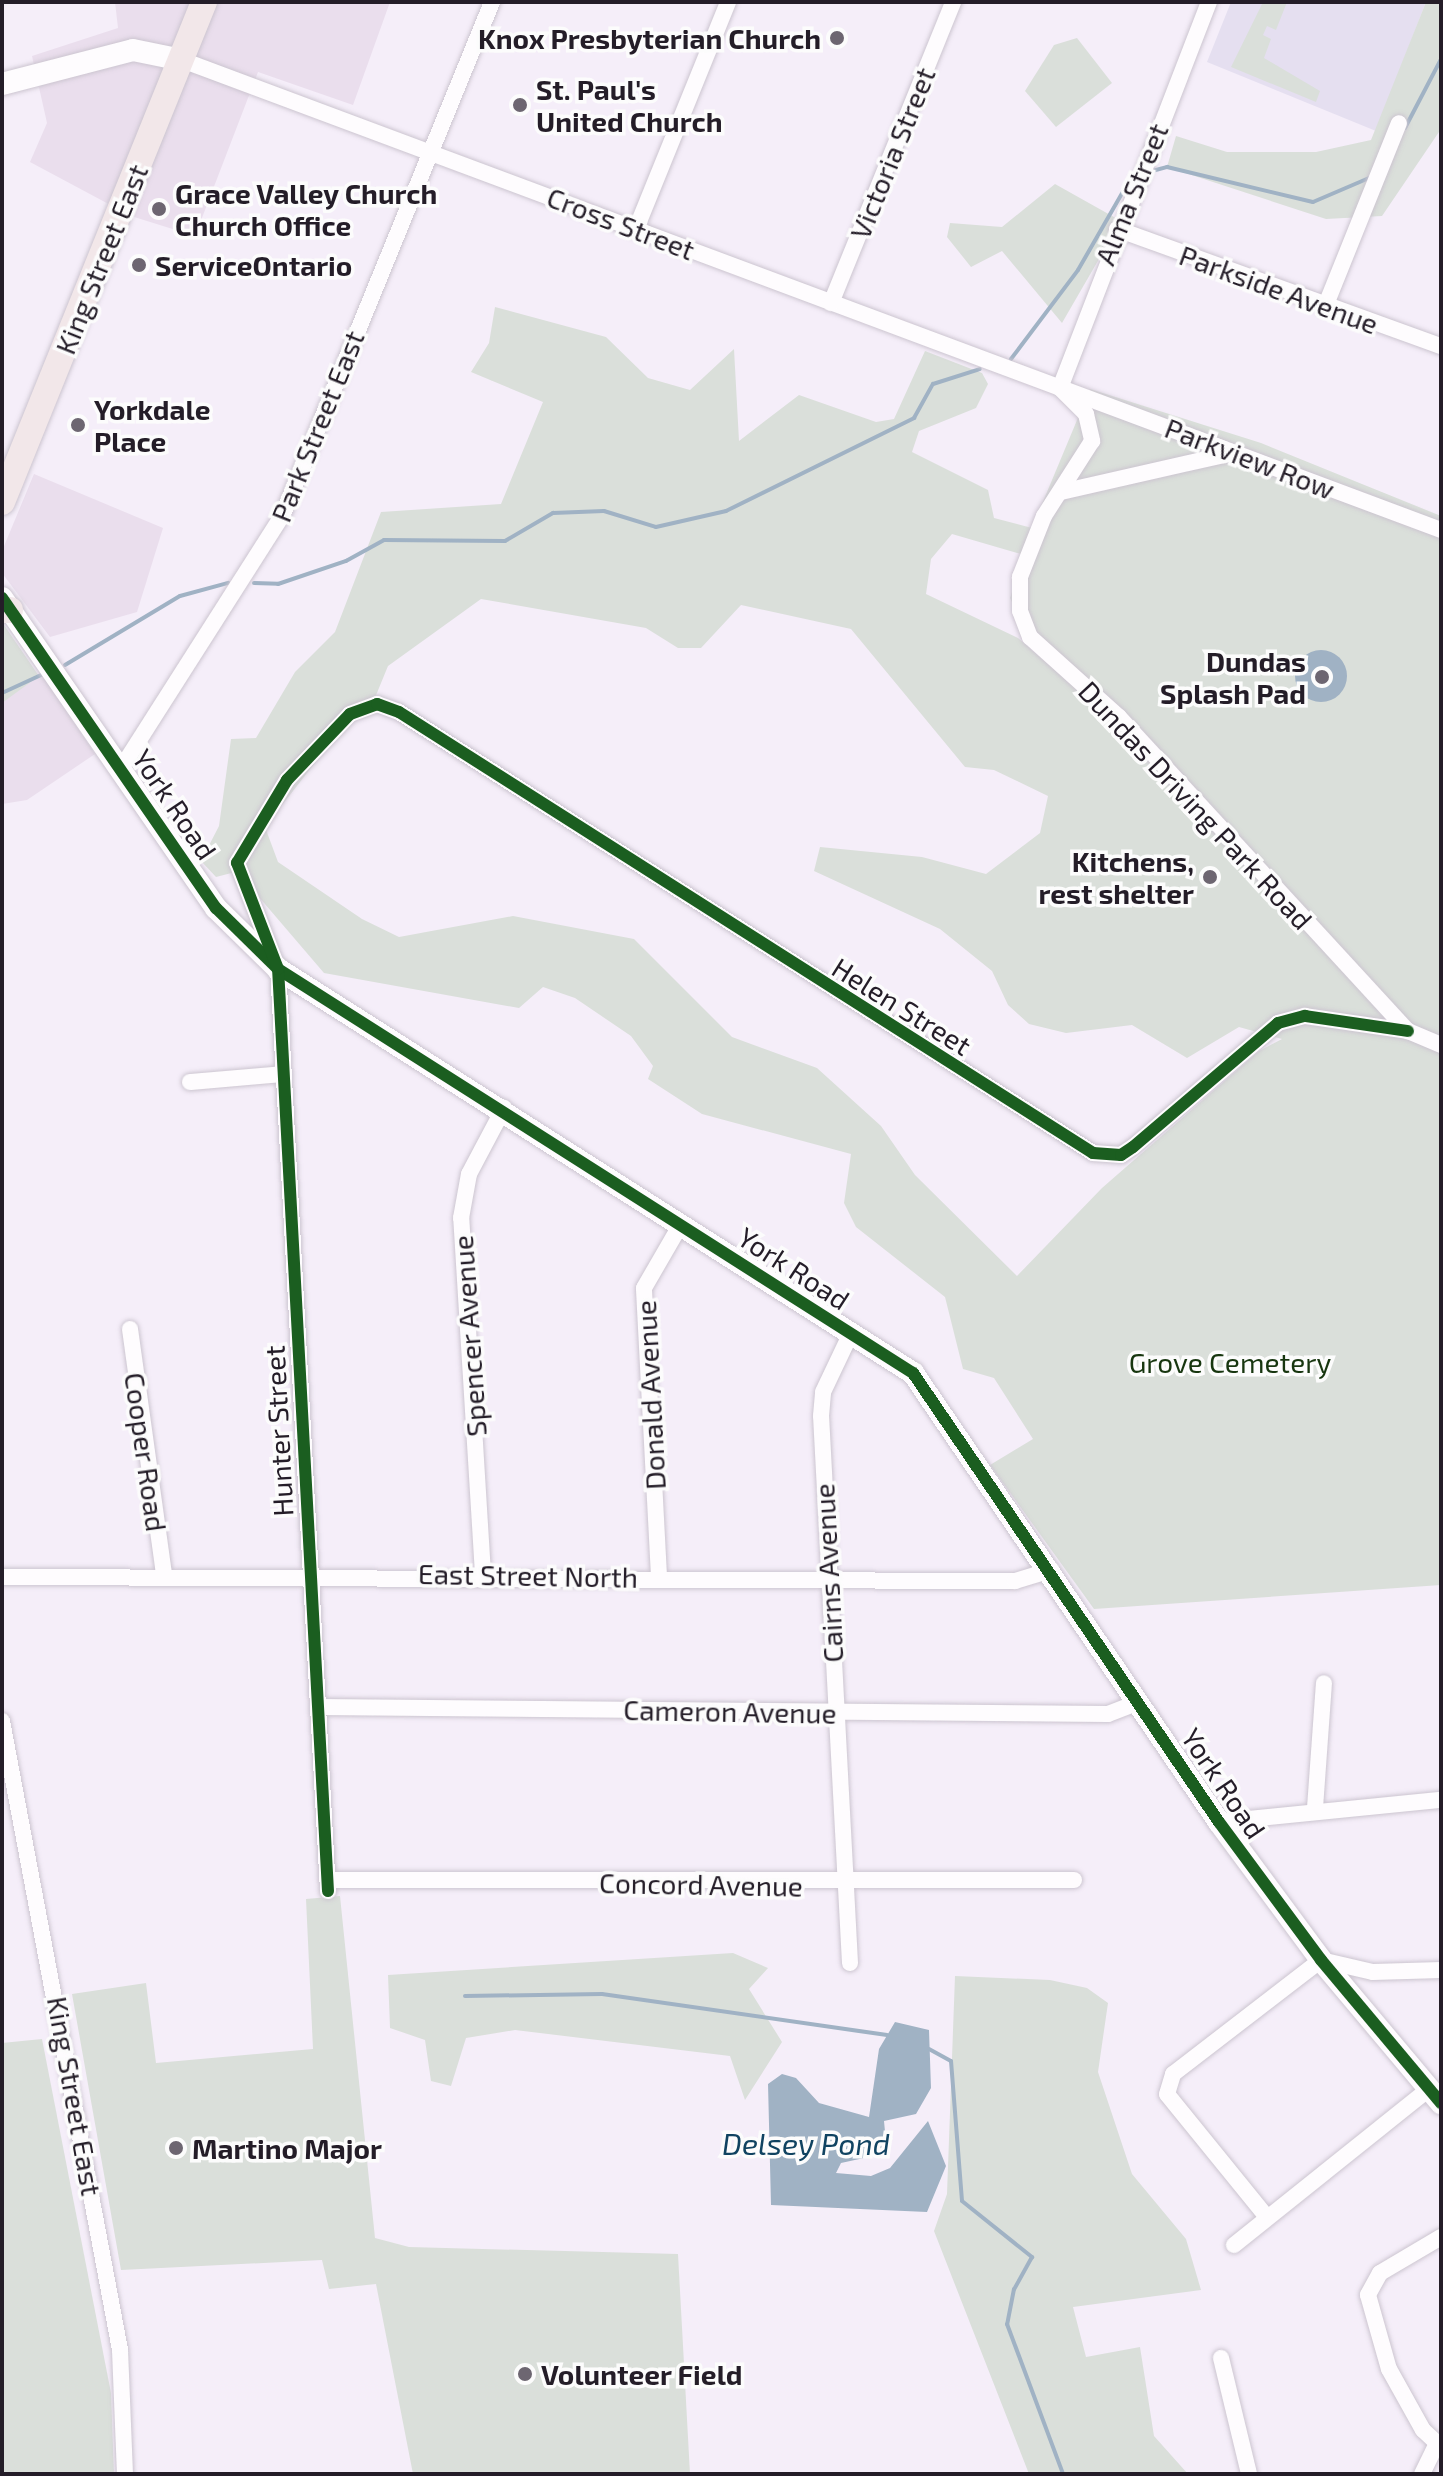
<!DOCTYPE html>
<html>
<head>
<meta charset="utf-8">
<style>
	body { margin:0 }
	#map { position:relative; width:1443px; height:2476px; overflow:hidden; background:#f5eef9; font-family:"Exo 2",sans-serif }
	div>[style] { position:absolute }
	[style*='--x'] { left:calc(var(--x)*1px); top:calc(var(--y)*1px); width:calc(var(--w)*1px); rotate:calc(var(--a)*1deg) }
	.commercial>* { inset:0; background:#eadeed }
	.education>* { inset:0; background:#e5dff0 }
	.green>* { inset:0; background:#dadfda }
	.water>* { inset:0; background:#a0b2c4 }
	.round { border-radius:50% }
	.stream>* { height:4px; margin:-2px; padding:0 2px; transform-origin:2px; border-radius:2px; background:#a0b2c4 }
	.roads { filter:drop-shadow(0 0 2px #ccc5d0) drop-shadow(0 0 2px #ccc5d0) }
	.street>* { height:16px; margin:-8px; padding:0 8px; transform-origin:8px; border-radius:8px; background:#fefcfe }
	.secondary>* { height:22px; margin:-11px; padding:0 11px; transform-origin:11px; border-radius:11px; background:#fefcfe }
	.primary>* { height:26px; margin:-13px; padding:0 13px; transform-origin:13px; border-radius:13px; background:#f2e7e9 }
	.cycleway>* { height:12px; margin:-6px; padding:0 6px; transform-origin:6px; border-radius:6px; background:#1b5e20 }
	.dots>* { width:22px; height:22px; translate:-50% -50%; box-sizing:border-box; border:4px solid #fcfcfc; border-radius:50% }
	span { translate:-50% -50%; white-space:nowrap; text-align:center; line-height:1.15; -webkit-text-stroke:7px #fcfcfc; paint-order:stroke }
	.poi-label { font-size:28px; color:#241d28; font-weight:700 }
	.right { translate:-100% -50%; text-align:right }
	.left { translate:0 -50%; text-align:left }
	.street-label { font-size:28px; color:#241d28 }
	.park-label { font-size:28px; color:#17360f }
	.water-label { font-size:30px; color:#104361; font-style:italic }
	.frame { position:absolute; inset:0; border:4px solid #241d28; pointer-events:none }
</style>
</head>
<body>
<div id="map">
	<div class="commercial">
		<i style="clip-path:polygon(115px 2px,390px 2px,353px 105px,258px 72px,195px 236px,131px 216px,30px 162px,47px 123px,32px 56px,118px 28px)"></i>
		<i style="clip-path:polygon(34px 474px,163px 528px,137px 612px,50px 637px,2px 573px,2px 551px)"></i>
		<i style="clip-path:polygon(42px 675px,95px 754px,27px 800px,2px 804px,2px 695px)"></i>
	</div>
	<div class="education">
		<i style="clip-path:polygon(1231px 2px,1426px 2px,1376px 131px,1207px 62px)"></i>
	</div>
	<div class="green">
		<i style="clip-path:polygon(1263px 2px,1287px 2px,1276px 30px,1267px 26px,1263px 35px,1271px 39px,1264px 58px,1320px 91px,1316px 102px,1231px 67px)"></i>
		<i style="clip-path:polygon(1426px 2px,1441px 2px,1441px 129px,1382px 216px,1326px 219px,1167px 167px,1176px 136px,1227px 152px,1316px 152px,1371px 140px)"></i>
		<i style="clip-path:polygon(1077px 38px,1112px 83px,1056px 127px,1025px 91px,1054px 45px)"></i>
		<i style="clip-path:polygon(1055px 184px,1121px 221px,1062px 323px,1002px 251px,971px 267px,947px 237px,950px 223px,1002px 227px)"></i>
		<i style="clip-path:polygon(evenodd,495px 307px,606px 337px,648px 378px,690px 390px,734px 349px,739px 441px,799px 395px,876px 422px,894px 419px,925px 351px,982px 373px,988px 384px,976px 408px,919px 431px,912px 452px,988px 490px,994px 518px,1032px 528px,1090px 389px,1261px 443px,1441px 516px,1441px 1585px,1094px 1609px,990px 1465px,1033px 1439px,994px 1378px,963px 1369px,945px 1297px,856px 1227px,844px 1203px,851px 1154px,702px 1114px,648px 1079px,653px 1066px,631px 1036px,575px 998px,543px 987px,519px 1008px,324px 973px,247px 883px,247px 869px,216px 877px,201px 861px,219px 826px,231px 739px,256px 738px,295px 672px,335px 632px,381px 512px,501px 504px,543px 402px,471px 372px,489px 343px,495px 307px,952px 534px,1021px 554px,1030px 537px,1010px 598px,1028px 636px,1072px 685px,1018px 638px,926px 594px,931px 559px,952px 534px,495px 307px,481px 599px,646px 628px,678px 648px,701px 648px,741px 605px,851px 629px,965px 767px,994px 770px,1048px 796px,1040px 833px,986px 874px,922px 857px,820px 847px,814px 871px,940px 929px,992px 971px,1008px 1005px,1029px 1024px,1066px 1033px,1132px 1025px,1187px 1058px,1239px 1027px,1282px 1039px,1259px 1051px,1102px 1188px,1017px 1276px,915px 1175px,881px 1126px,817px 1068px,732px 1037px,634px 939px,513px 916px,399px 937px,362px 919px,278px 862px,265px 827px,349px 719px,372px 705px,388px 666px,481px 599px)"></i>
		<i style="clip-path:polygon(2px 622px,39px 676px,2px 703px)"></i>
		<i style="clip-path:polygon(340px 1896px,375px 2238px,409px 2247px,678px 2254px,690px 2474px,413px 2474px,376px 2284px,329px 2289px,322px 2260px,121px 2270px,72px 1994px,146px 1983px,156px 2063px,313px 2049px,306px 1899px)"></i>
		<i style="clip-path:polygon(733px 1953px,768px 1968px,749px 1989px,782px 2042px,745px 2100px,730px 2056px,515px 2030px,466px 2038px,451px 2086px,431px 2081px,425px 2040px,390px 2028px,388px 1975px)"></i>
		<i style="clip-path:polygon(955px 1976px,1050px 1980px,1087px 1988px,1108px 2003px,1098px 2072px,1132px 2174px,1186px 2239px,1201px 2290px,1073px 2307px,1086px 2357px,1140px 2347px,1154px 2436px,1188px 2474px,1029px 2474px,934px 2231px,947px 2194px)"></i>
		<i style="clip-path:polygon(42px 2039px,111px 2393px,114px 2474px,4px 2474px,2px 2460px,2px 2043px)"></i>
	</div>
	<div class="water">
		<i class="round" style="left:1295px;top:650px;width:52px;height:52px"></i>
		<i style="clip-path:polygon(895px 2022px,929px 2030px,931px 2088px,916px 2114px,884px 2121px,887px 2153px,841px 2163px,836px 2173px,871px 2176px,890px 2168px,928px 2121px,946px 2166px,927px 2212px,771px 2205px,768px 2084px,782px 2074px,796px 2078px,819px 2103px,869px 2117px,879px 2049px)"></i>
	</div>
	<div class="stream">
		<i style="--x:1405;--y:128;--w:78;--a:-62.4"></i>
		<i style="--x:1152;--y:171;--w:16;--a:-15"></i>
		<i style="--x:1167;--y:167;--w:150;--a:13.5"></i>
		<i style="--x:1313;--y:202;--w:61;--a:-23.2"></i>
		<i style="--x:1011;--y:359;--w:111;--a:-53"></i>
		<i style="--x:1078;--y:270;--w:106;--a:-60.1"></i>
		<i style="--x:254;--y:583;--w:24;--a:2"></i>
		<i style="--x:278;--y:584;--w:72;--a:-18.7"></i>
		<i style="--x:346;--y:561;--w:43;--a:-28.9"></i>
		<i style="--x:384;--y:540;--w:121;--a:0.5"></i>
		<i style="--x:505;--y:541;--w:56;--a:-30.3"></i>
		<i style="--x:553;--y:513;--w:51;--a:-2.2"></i>
		<i style="--x:604;--y:511;--w:54;--a:17.1"></i>
		<i style="--x:656;--y:527;--w:72;--a:-12.9"></i>
		<i style="--x:726;--y:511;--w:210;--a:-26.3"></i>
		<i style="--x:914;--y:418;--w:39;--a:-61"></i>
		<i style="--x:933;--y:384;--w:49;--a:-17.7"></i>
		<i style="--x:65;--y:665;--w:134;--a:-31"></i>
		<i style="--x:180;--y:596;--w:50;--a:-15.2"></i>
		<i style="--x:2;--y:693;--w:43;--a:-24.8"></i>
		<i style="--x:465;--y:1996;--w:137;--a:-0.8"></i>
		<i style="--x:602;--y:1994;--w:288;--a:8.2"></i>
		<i style="--x:929;--y:2049;--w:25;--a:29"></i>
		<i style="--x:951;--y:2061;--w:140;--a:85.5"></i>
		<i style="--x:962;--y:2201;--w:90;--a:38.7"></i>
		<i style="--x:1032;--y:2257;--w:37;--a:119"></i>
		<i style="--x:1014;--y:2289;--w:36;--a:101"></i>
		<i style="--x:1007;--y:2324;--w:160;--a:69.5"></i>
	</div>
	<div class="roads">
		<div class="street">
			<i style="--x:182;--y:60;--w:1344;--a:20.47"></i>
			<i style="--x:636;--y:229;--w:245;--a:-67.9"></i>
			<i style="--x:1117;--y:229;--w:344;--a:19.9"></i>
			<i style="--x:831;--y:303;--w:325;--a:-67.9"></i>
			<i style="--x:1325;--y:307;--w:198;--a:-68.1"></i>
			<i style="--x:1060;--y:388;--w:37;--a:45"></i>
			<i style="--x:1086;--y:414;--w:28;--a:77"></i>
			<i style="--x:1092;--y:441;--w:89;--a:122.6"></i>
			<i style="--x:1044;--y:516;--w:66;--a:111.5"></i>
			<i style="--x:1020;--y:577;--w:34;--a:90"></i>
			<i style="--x:1020;--y:611;--w:28;--a:69"></i>
			<i style="--x:1030;--y:637;--w:120;--a:42"></i>
			<i style="--x:1119;--y:717;--w:427;--a:47.4"></i>
			<i style="--x:1408;--y:1031;--w:36;--a:23"></i>
			<i style="--x:1060;--y:388;--w:414;--a:-68.9"></i>
			<i style="--x:1061;--y:492;--w:171;--a:-12.8"></i>
			<i style="--x:122;--y:767;--w:300;--a:-57.5"></i>
			<i style="--x:283;--y:514;--w:553;--a:-67.79"></i>
			<i style="--x:190;--y:1082;--w:93;--a:-4.9"></i>
			<i style="--x:130;--y:1329;--w:247;--a:82.1"></i>
			<i style="--x:483;--y:1574;--w:357;--a:-93.5"></i>
			<i style="--x:461;--y:1218;--w:45;--a:-79.7"></i>
			<i style="--x:469;--y:1174;--w:75;--a:-62.1"></i>
			<i style="--x:659;--y:1576;--w:288;--a:-93"></i>
			<i style="--x:644;--y:1288;--w:74;--a:-60"></i>
			<i style="--x:2;--y:1577;--w:1013;--a:0.23"></i>
			<i style="--x:1015;--y:1581;--w:38;--a:-17"></i>
			<i style="--x:318;--y:1707;--w:790;--a:0.51"></i>
			<i style="--x:1108;--y:1714;--w:34;--a:-21"></i>
			<i style="--x:2;--y:1721;--w:640;--a:79.37"></i>
			<i style="--x:120;--y:2350;--w:124;--a:87.7"></i>
			<i style="--x:1315;--y:1808;--w:125;--a:-85.9"></i>
			<i style="--x:1219;--y:1822;--w:223;--a:-5.7"></i>
			<i style="--x:328;--y:1880;--w:746;--a:0"></i>
			<i style="--x:328;--y:1891;--w:923;--a:-93.1"></i>
			<i style="--x:278;--y:969;--w:114;--a:-111.1"></i>
			<i style="--x:237;--y:863;--w:97;--a:-58.9"></i>
			<i style="--x:287;--y:780;--w:91;--a:-46.3"></i>
			<i style="--x:350;--y:714;--w:29;--a:-20"></i>
			<i style="--x:377;--y:704;--w:23;--a:20"></i>
			<i style="--x:399;--y:712;--w:822;--a:32.43"></i>
			<i style="--x:1093;--y:1153;--w:28;--a:4"></i>
			<i style="--x:1121;--y:1155;--w:14;--a:-34"></i>
			<i style="--x:1133;--y:1147;--w:191;--a:-40.5"></i>
			<i style="--x:1278;--y:1023;--w:28;--a:-15"></i>
			<i style="--x:1305;--y:1016;--w:104;--a:8.3"></i>
			<i style="--x:850;--y:1963;--w:548;--a:-93.03"></i>
			<i style="--x:821;--y:1416;--w:24;--a:-85"></i>
			<i style="--x:823;--y:1392;--w:65;--a:-64.6"></i>
			<i style="--x:1266;--y:2216;--w:157;--a:-129.1"></i>
			<i style="--x:1167;--y:2094;--w:21;--a:-73"></i>
			<i style="--x:1173;--y:2074;--w:187;--a:-37.6"></i>
			<i style="--x:1321;--y:1960;--w:53;--a:13"></i>
			<i style="--x:1373;--y:1972;--w:68;--a:-1.7"></i>
			<i style="--x:1441;--y:2237;--w:71;--a:149.5"></i>
			<i style="--x:1380;--y:2273;--w:25;--a:119"></i>
			<i style="--x:1368;--y:2295;--w:77;--a:74.2"></i>
			<i style="--x:1389;--y:2369;--w:70;--a:60.9"></i>
			<i style="--x:1423;--y:2430;--w:25;--a:43"></i>
			<i style="--x:1234;--y:2245;--w:250;--a:-38.7"></i>
			<i style="--x:1221;--y:2358;--w:119;--a:76.4"></i>
			<i style="--x:1422;--y:2474;--w:34;--a:-64"></i>
		</div>
		<div class="secondary">
			<i style="--x:2;--y:84;--w:135;--a:-14.5"></i>
			<i style="--x:133;--y:50;--w:50;--a:11.5"></i>
			<i style="--x:2;--y:598;--w:377;--a:55.4"></i>
			<i style="--x:216;--y:908;--w:87;--a:44.5"></i>
			<i style="--x:278;--y:969;--w:753;--a:32.47"></i>
			<i style="--x:913;--y:1373;--w:543;--a:55.73"></i>
			<i style="--x:1219;--y:1822;--w:172;--a:53.5"></i>
			<i style="--x:1321;--y:1960;--w:187;--a:50"></i>
		</div>
		<div class="primary">
			<i style="--x:2;--y:502;--w:539;--a:-68"></i>
			<i style="--x:2;--y:610;--w:8;--a:0"></i>
		</div>
	</div>
	<div class="cycleway">
		<i style="--x:2;--y:598;--w:377;--a:55.4"></i>
		<i style="--x:216;--y:908;--w:87;--a:44.5"></i>
		<i style="--x:278;--y:969;--w:753;--a:32.47"></i>
		<i style="--x:913;--y:1373;--w:543;--a:55.73"></i>
		<i style="--x:1219;--y:1822;--w:172;--a:53.5"></i>
		<i style="--x:1321;--y:1960;--w:187;--a:50"></i>
		<i style="--x:328;--y:1891;--w:923;--a:-93.1"></i>
		<i style="--x:278;--y:969;--w:114;--a:-111.1"></i>
		<i style="--x:237;--y:863;--w:97;--a:-58.9"></i>
		<i style="--x:287;--y:780;--w:91;--a:-46.3"></i>
		<i style="--x:350;--y:714;--w:29;--a:-20"></i>
		<i style="--x:377;--y:704;--w:23;--a:20"></i>
		<i style="--x:399;--y:712;--w:822;--a:32.43"></i>
		<i style="--x:1093;--y:1153;--w:28;--a:4"></i>
		<i style="--x:1121;--y:1155;--w:14;--a:-34"></i>
		<i style="--x:1133;--y:1147;--w:191;--a:-40.5"></i>
		<i style="--x:1278;--y:1023;--w:28;--a:-15"></i>
		<i style="--x:1305;--y:1016;--w:104;--a:8.3"></i>
	</div>
	<div class="dots">
		<i style="left:837px;top:38px;background:#6d6671"></i>
		<i style="left:520px;top:105px;background:#6d6671"></i>
		<i style="left:159px;top:209px;background:#6d6671"></i>
		<i style="left:139px;top:265px;background:#6d6671"></i>
		<i style="left:78px;top:425px;background:#6d6671"></i>
		<i style="left:1322px;top:677px;background:#6d6671"></i>
		<i style="left:1210px;top:877px;background:#6d6671"></i>
		<i style="left:176px;top:2148px;background:#6d6671"></i>
		<i style="left:525px;top:2374px;background:#6d6671"></i>
	</div>
	<div class="poi-label">
		<span class="right" style="left:821px;top:38px">Knox Presbyterian Church</span>
		<span class="left" style="left:536px;top:105px">St. Paul's<br>United Church</span>
		<span class="left" style="left:175px;top:209px">Grace Valley Church<br>Church Office</span>
		<span class="left" style="left:155px;top:265px">ServiceOntario</span>
		<span class="left" style="left:94px;top:425px">Yorkdale<br>Place</span>
		<span class="right" style="left:1306px;top:677px">Dundas<br>Splash Pad</span>
		<span class="right" style="left:1194px;top:877px">Kitchens,<br>rest shelter</span>
		<span class="left" style="left:192px;top:2148px">Martino Major</span>
		<span class="left" style="left:541px;top:2374px">Volunteer Field</span>
	</div>
	<div class="street-label">
		<span style="left:892px;top:153px;rotate:-68deg">Victoria Street</span>
		<span style="left:1131px;top:194px;rotate:-68deg">Alma Street</span>
		<span style="left:621px;top:223px;rotate:21deg">Cross Street</span>
		<span style="left:101px;top:259px;rotate:-68deg">King Street East</span>
		<span style="left:1279px;top:289px;rotate:20deg">Parkside Avenue</span>
		<span style="left:317px;top:426px;rotate:-68deg">Park Street East</span>
		<span style="left:1250px;top:458px;rotate:21deg">Parkview Row</span>
		<span style="left:175px;top:804px;rotate:56deg">York Road</span>
		<span style="left:1196px;top:805px;rotate:47deg">Dundas Driving Park Road</span>
		<span style="left:902px;top:1006px;rotate:32deg">Helen Street</span>
		<span style="left:794px;top:1268px;rotate:33deg">York Road</span>
		<span style="left:469px;top:1336px;rotate:-94deg">Spencer Avenue</span>
		<span style="left:650px;top:1395px;rotate:-93deg">Donald Avenue</span>
		<span style="left:278px;top:1431px;rotate:-93deg">Hunter Street</span>
		<span style="left:146px;top:1452px;rotate:82deg">Cooper Road</span>
		<span style="left:828px;top:1573px;rotate:-93deg">Cairns Avenue</span>
		<span style="left:528px;top:1575px;rotate:1deg">East Street North</span>
		<span style="left:730px;top:1711px;rotate:1deg">Cameron Avenue</span>
		<span style="left:1224px;top:1783px;rotate:56deg">York Road</span>
		<span style="left:701px;top:1884px;rotate:1deg">Concord Avenue</span>
		<span style="left:75px;top:2096px;rotate:80deg">King Street East</span>
	</div>
	<div class="park-label">
		<span style="left:1230px;top:1362px">Grove Cemetery</span>
	</div>
	<div class="water-label">
		<span style="left:806px;top:2143px">Delsey Pond</span>
	</div>
	<div class="frame"></div>
</div>
</body>
</html>
